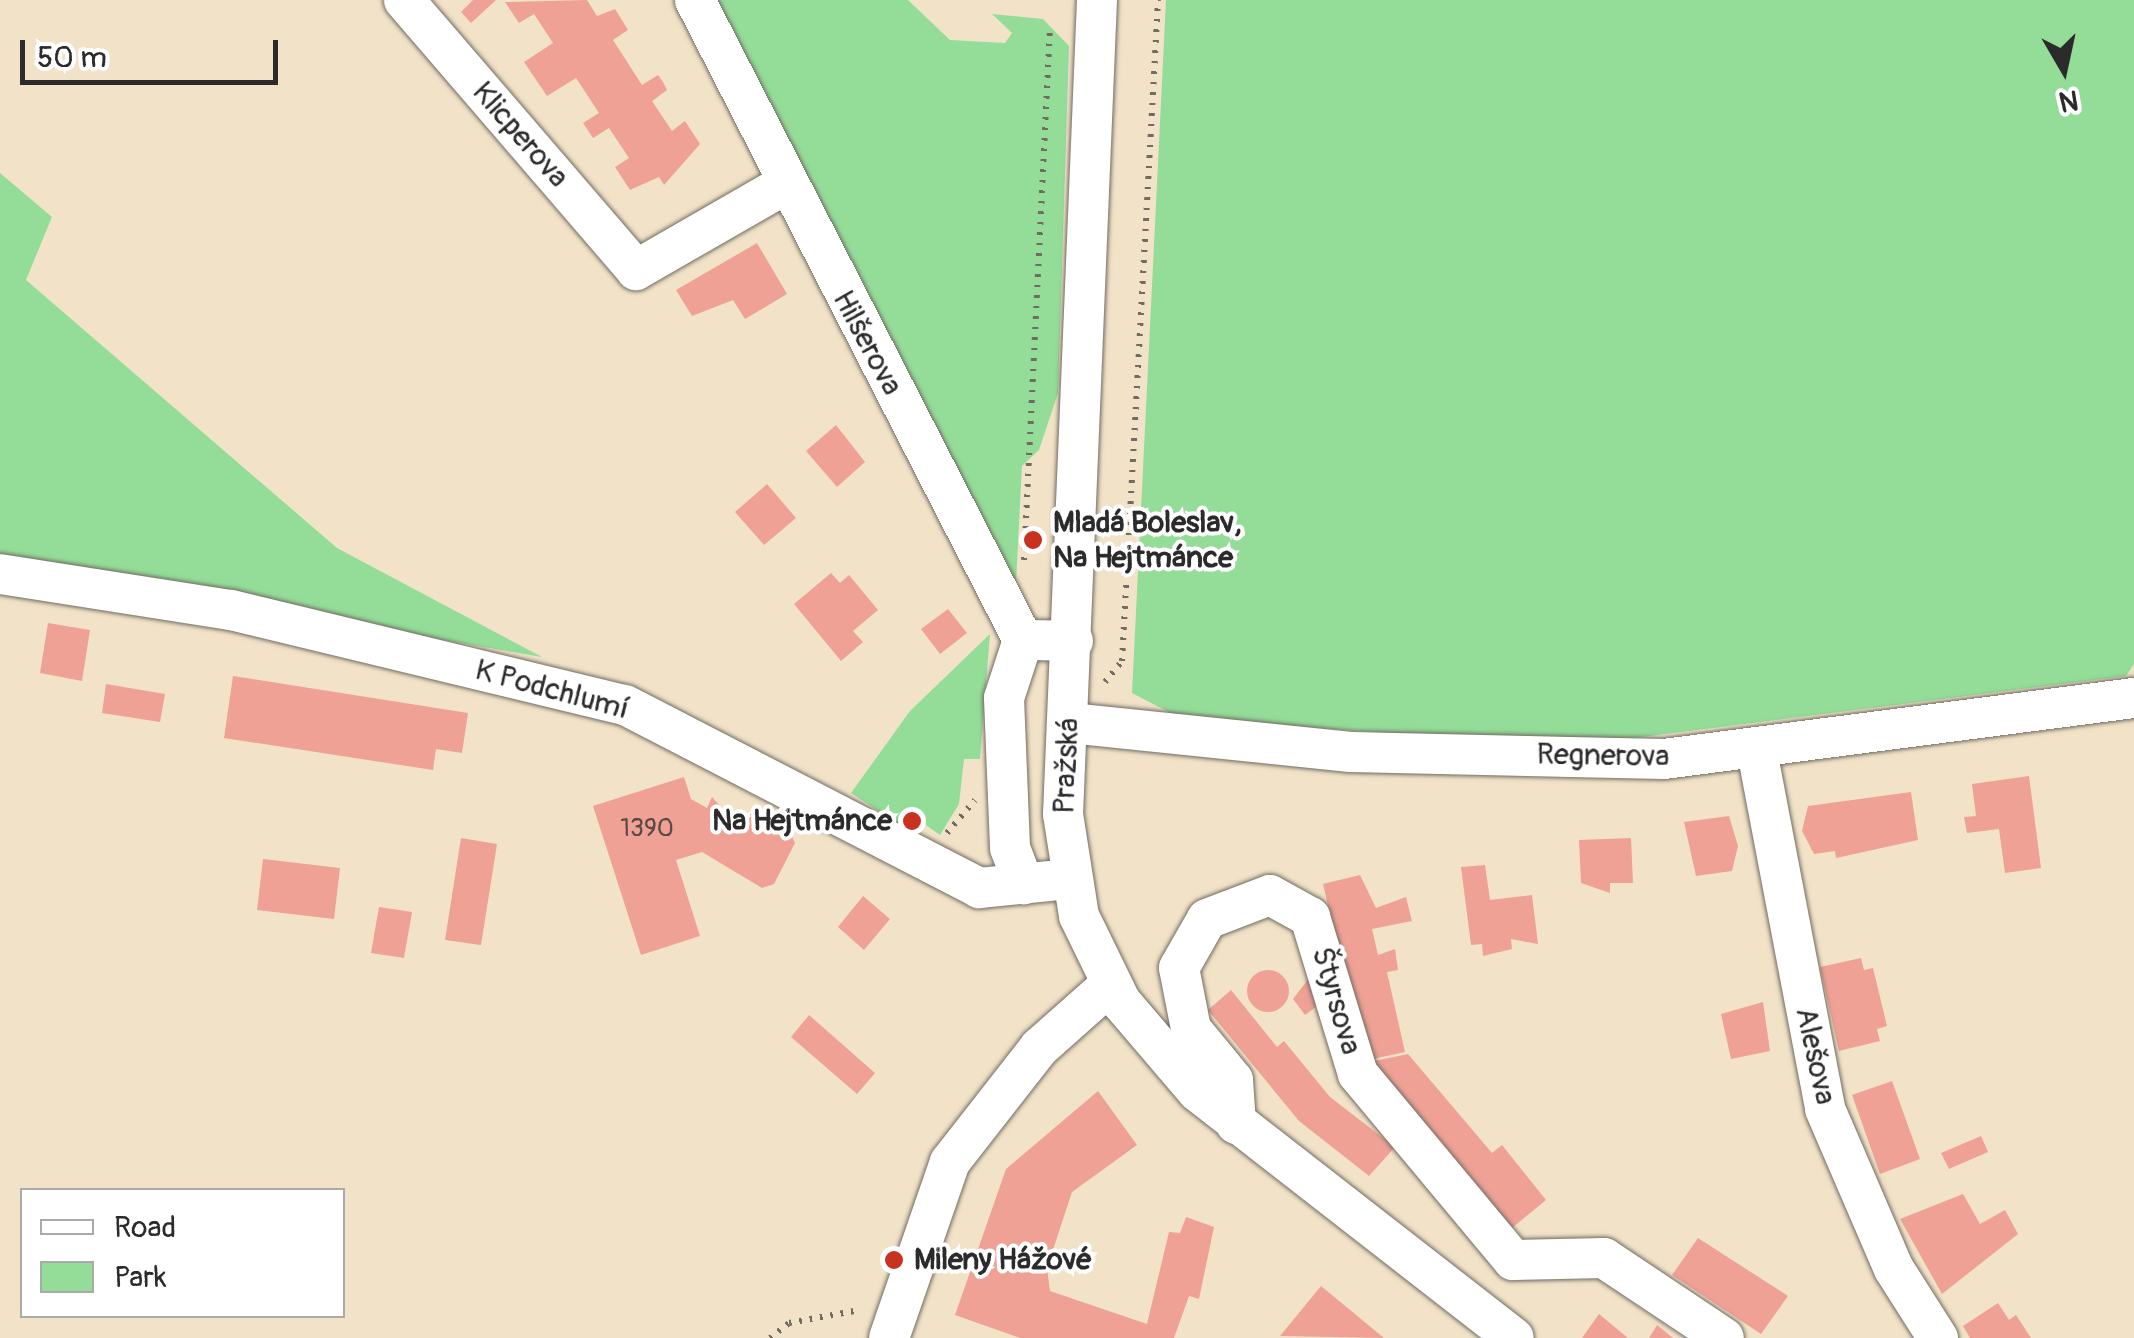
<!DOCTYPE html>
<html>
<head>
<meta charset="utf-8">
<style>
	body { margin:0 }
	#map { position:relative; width:2134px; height:1338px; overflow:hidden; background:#f2e3c8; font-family:Pangolin,sans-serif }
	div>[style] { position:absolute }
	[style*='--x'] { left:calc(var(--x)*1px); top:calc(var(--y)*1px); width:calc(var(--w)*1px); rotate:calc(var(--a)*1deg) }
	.green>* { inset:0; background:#94dd99 }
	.building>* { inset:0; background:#efa195 }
	.round { border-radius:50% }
	.path>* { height:6px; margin-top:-3px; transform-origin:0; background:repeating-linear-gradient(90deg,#716b62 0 2.5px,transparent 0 10.5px) }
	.roads { filter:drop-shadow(0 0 2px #716b62) drop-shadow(0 0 2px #716b62) }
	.minor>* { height:40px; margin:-20px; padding:0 20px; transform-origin:20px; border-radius:20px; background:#fff }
	.dots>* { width:28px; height:28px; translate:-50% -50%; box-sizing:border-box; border:5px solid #fff; border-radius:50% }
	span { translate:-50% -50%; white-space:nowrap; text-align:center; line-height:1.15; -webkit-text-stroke:8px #fff; paint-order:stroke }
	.number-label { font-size:25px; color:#5c4846 }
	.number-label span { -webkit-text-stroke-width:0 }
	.street-label { font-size:30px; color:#2b2b2b }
	.poi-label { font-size:30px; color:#2b2b2b; font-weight:700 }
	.left { translate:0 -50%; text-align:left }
	.right { translate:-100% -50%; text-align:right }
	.legend { position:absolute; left:20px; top:1188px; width:325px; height:130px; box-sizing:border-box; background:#fff; border:2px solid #aaa; margin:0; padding:12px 18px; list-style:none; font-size:30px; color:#2b2b2b }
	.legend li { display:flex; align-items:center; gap:20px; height:50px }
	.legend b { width:50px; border:2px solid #aaa }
	.north { position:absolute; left:2014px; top:20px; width:100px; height:100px; -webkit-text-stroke:8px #fff; paint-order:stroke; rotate:171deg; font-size:28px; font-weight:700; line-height:40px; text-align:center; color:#2b2b2b }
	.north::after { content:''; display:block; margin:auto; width:35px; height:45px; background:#2b2b2b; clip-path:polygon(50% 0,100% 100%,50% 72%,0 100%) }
	.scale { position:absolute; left:20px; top:40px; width:258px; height:45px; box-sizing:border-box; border:5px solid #2b2b2b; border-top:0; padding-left:12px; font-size:30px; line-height:35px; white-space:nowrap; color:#2b2b2b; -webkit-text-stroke:8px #fff; paint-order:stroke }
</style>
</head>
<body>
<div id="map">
	<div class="green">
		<i style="clip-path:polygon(713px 0,908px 0,950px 40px,1005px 43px,1012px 33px,992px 14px,1043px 19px,1069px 46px,1058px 393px,1039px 450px,1022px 466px,1016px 583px)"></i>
		<i style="clip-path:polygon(1166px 0,2134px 0,2134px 664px,2126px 676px,1634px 738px,1459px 738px,1180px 718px,1132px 693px)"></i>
		<i style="clip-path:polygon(0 173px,52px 217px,26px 280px,337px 548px,542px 657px,0 564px)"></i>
		<i style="clip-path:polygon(990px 634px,980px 759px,964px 759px,959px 804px,940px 835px,910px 814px,900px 825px,851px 793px,910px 711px)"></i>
	</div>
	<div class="building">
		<i style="clip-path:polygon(473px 0,496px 0,471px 23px,461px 12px)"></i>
		<i style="clip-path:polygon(587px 0,597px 16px,615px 9px,628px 30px,613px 40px,642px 85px,658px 75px,663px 82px,667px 90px,652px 101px,672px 131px,685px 121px,700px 144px,664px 185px,659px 177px,630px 190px,615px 167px,629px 158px,609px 128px,593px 138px,583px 123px,599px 113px,576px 78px,547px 96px,524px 62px,553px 43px,534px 14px,519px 23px,505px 2px)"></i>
		<i style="clip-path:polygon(757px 243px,787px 294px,745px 319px,733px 300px,692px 316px,676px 290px)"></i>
		<i style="clip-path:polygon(836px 425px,865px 462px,837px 487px,806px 451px)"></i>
		<i style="clip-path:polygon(767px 484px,796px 518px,764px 545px,735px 512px)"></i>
		<i style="clip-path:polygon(831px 573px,840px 583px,849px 575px,878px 610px,853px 631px,863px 642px,841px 661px,794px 604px)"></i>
		<i style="clip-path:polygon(948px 609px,967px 633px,940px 654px,921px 629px)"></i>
		<i style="clip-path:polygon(48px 623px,90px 630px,82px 681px,40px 673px)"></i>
		<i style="clip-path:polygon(233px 676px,468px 713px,462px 753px,436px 749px,433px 770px,224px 738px)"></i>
		<i style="clip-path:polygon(106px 684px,165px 694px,160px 722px,102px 713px)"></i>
		<i style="clip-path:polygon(2029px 776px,2041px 868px,2005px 873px,1999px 829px,1967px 833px,1964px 817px,1976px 816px,1972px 784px)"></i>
		<i style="clip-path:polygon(684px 777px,691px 799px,707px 808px,712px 797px,734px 822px,753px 811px,789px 830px,795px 843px,774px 884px,762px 888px,702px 852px,676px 860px,700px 936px,641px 955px,593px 806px)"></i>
		<i style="clip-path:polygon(1911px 792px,1918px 840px,1836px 858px,1835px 851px,1814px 854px,1802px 831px,1808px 806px)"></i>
		<i style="clip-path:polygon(1729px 816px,1738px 846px,1732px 871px,1696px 876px,1684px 822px)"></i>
		<i style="clip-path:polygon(461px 838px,497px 844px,481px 945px,445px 940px)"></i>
		<i style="clip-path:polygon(1631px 838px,1633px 883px,1610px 883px,1610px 893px,1581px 883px,1579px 840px)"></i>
		<i style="clip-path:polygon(263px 859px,340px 868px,334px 919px,257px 910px)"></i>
		<i style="clip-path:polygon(1485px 865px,1490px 900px,1532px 895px,1538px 944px,1511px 939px,1512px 949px,1483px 956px,1482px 944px,1471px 945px,1461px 867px)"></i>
		<i style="clip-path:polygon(1360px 875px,1376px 908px,1406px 897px,1412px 921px,1372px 929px,1378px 955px,1395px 949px,1398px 970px,1387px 972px,1405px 1052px,1364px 1061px,1323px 884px)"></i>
		<i style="clip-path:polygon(863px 896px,890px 919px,864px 950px,838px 927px)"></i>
		<i style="clip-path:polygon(379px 907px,412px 912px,404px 958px,371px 953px)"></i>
		<i style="clip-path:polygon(1861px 958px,1864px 970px,1873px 968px,1887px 1026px,1877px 1029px,1880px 1041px,1839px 1051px,1820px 967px)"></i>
		<i class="round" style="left:1247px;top:970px;width:42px;height:42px"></i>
		<i style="clip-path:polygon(1313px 973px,1321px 1003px,1305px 1015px,1293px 999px)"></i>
		<i style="clip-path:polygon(1231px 990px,1277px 1047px,1284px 1041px,1330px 1097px,1395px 1147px,1369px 1176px,1299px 1121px,1208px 1010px)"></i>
		<i style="clip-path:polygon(1763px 1002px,1770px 1051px,1731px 1059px,1721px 1014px)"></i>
		<i style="clip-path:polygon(809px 1015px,875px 1073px,857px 1094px,791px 1037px)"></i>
		<i style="clip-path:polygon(1408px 1054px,1492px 1153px,1502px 1145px,1546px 1200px,1507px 1232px,1364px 1063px)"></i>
		<i style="clip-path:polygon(1892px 1081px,1920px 1159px,1880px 1174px,1852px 1095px)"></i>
		<i style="clip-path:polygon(1098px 1091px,1137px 1145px,1072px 1192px,1047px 1268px,1050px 1291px,1147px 1324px,1169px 1232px,1180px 1233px,1186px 1217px,1214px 1227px,1199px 1299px,1189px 1296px,1174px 1338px,1020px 1338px,955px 1315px,1006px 1169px)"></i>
		<i style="clip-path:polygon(1981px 1136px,1988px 1152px,1949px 1169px,1941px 1153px)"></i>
		<i style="clip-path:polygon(1963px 1194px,1980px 1224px,2005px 1210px,2018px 1234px,1942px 1294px,1900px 1219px)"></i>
		<i style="clip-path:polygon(1698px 1238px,1788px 1296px,1761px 1334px,1672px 1275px)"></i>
		<i style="clip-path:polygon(1321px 1286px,1384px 1338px,1280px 1336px)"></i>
		<i style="clip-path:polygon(1998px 1303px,2009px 1320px,2016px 1315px,2031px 1338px,1970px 1338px,1963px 1326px)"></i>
		<i style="clip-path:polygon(1599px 1314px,1628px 1338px,1582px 1338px)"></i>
		<i style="clip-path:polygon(1657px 1325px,1673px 1338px,1649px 1338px)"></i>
	</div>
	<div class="path">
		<i style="--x:1024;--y:560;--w:534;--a:-87.21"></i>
		<i style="--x:1105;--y:682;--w:27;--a:-51"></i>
		<i style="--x:1122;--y:661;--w:662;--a:-86.88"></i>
		<i style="--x:947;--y:833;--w:43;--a:-49.7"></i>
		<i style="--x:770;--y:1338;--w:24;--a:-38"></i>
		<i style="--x:789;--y:1323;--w:72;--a:-10.4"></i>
	</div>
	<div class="roads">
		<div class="minor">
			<i style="--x:404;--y:0;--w:356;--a:49.3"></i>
			<i style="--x:636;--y:270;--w:171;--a:-29.9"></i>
			<i style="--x:695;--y:0;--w:719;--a:62.86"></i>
			<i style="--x:1023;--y:640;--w:50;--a:1.1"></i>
			<i style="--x:1097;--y:0;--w:815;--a:92.39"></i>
			<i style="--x:1063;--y:814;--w:103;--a:81.1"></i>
			<i style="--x:1079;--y:916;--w:96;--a:64"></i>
			<i style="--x:1121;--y:1002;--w:118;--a:49.5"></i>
			<i style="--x:1198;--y:1092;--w:400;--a:37.9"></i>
			<i style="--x:0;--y:574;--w:234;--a:8.9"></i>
			<i style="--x:231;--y:610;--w:405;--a:13.6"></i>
			<i style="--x:625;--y:705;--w:399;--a:27.3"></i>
			<i style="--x:979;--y:888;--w:90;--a:-5.7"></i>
			<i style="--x:1023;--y:640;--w:61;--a:108.1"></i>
			<i style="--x:1004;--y:698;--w:150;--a:87.7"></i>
			<i style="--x:1010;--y:848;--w:39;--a:69"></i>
			<i style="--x:1070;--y:723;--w:282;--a:5.9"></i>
			<i style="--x:1351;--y:752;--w:313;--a:1.3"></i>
			<i style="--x:1664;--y:759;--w:474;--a:-7.4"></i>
			<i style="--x:1757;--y:751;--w:364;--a:79.2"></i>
			<i style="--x:1825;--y:1109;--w:174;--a:66.7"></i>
			<i style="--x:1894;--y:1269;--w:82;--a:57.5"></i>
			<i style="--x:1236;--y:1124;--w:44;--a:-93.9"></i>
			<i style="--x:1233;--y:1080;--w:66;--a:-129.5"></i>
			<i style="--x:1191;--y:1029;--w:62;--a:-101.1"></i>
			<i style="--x:1179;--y:968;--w:56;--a:-60.3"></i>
			<i style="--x:1207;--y:919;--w:67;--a:-20.9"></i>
			<i style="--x:1270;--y:895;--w:46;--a:28.8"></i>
			<i style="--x:1310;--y:917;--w:164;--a:73"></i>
			<i style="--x:1358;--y:1074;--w:242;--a:50.2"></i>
			<i style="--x:1513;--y:1260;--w:91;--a:-1.3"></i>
			<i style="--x:1604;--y:1258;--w:144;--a:33.7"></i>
			<i style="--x:889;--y:1338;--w:186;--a:-70.9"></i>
			<i style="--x:950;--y:1162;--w:145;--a:-52"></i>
			<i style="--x:1039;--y:1048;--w:95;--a:-41.6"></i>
		</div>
	</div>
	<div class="dots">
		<i style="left:1033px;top:540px;background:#c8321e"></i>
		<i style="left:912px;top:821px;background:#c8321e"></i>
		<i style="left:894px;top:1260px;background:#c8321e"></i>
	</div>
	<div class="number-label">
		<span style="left:647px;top:829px">1390</span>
	</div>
	<div class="street-label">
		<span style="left:520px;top:135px;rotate:49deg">Klicperova</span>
		<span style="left:867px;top:343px;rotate:62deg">Hilšerova</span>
		<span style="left:552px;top:690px;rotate:15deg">K Podchlumí</span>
		<span style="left:1603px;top:756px;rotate:1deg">Regnerova</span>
		<span style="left:1067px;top:766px;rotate:-87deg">Pražská</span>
		<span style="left:1336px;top:1001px;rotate:74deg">Štyrsova</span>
		<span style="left:1815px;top:1056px;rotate:78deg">Alešova</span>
	</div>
	<div class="poi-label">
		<span class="left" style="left:1053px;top:540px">Mladá Boleslav,<br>Na Hejtmánce</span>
		<span class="right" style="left:892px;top:821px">Na Hejtmánce</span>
		<span class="left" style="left:914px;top:1260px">Mileny Hážové</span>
	</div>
	<ul class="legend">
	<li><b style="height:12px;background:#fff"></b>Road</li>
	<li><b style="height:28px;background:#94dd99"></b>Park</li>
	</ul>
	<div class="north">N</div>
	<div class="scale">50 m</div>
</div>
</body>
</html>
